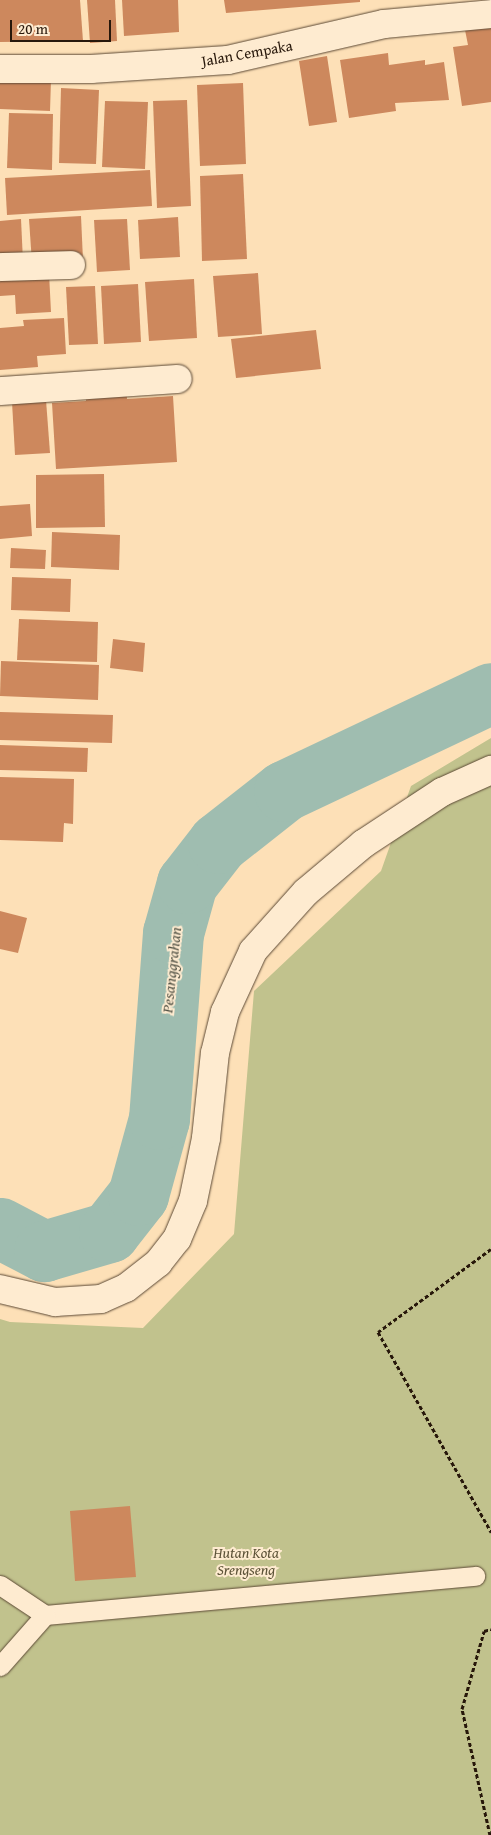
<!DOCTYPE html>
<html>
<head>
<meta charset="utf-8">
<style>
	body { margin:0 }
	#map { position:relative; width:491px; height:1835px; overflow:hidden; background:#fde0b7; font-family:"Gentium Book Plus",serif }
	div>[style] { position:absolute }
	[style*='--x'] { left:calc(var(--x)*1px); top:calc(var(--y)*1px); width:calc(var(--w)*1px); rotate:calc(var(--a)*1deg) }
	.green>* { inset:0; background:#c1c28d }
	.river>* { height:61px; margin:-30.5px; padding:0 30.5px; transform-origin:30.5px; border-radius:30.5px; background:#9fbdb0 }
	.building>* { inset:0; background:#cd885d }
	.path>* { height:3px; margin-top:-1.5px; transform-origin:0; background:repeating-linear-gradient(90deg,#27170a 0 4px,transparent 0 6.5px) }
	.roads { filter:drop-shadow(0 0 1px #5c4935) drop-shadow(0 0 1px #5c4935) }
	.service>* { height:19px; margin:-9.5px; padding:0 9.5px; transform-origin:9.5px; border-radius:9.5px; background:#feebd0 }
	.minor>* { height:28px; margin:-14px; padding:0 14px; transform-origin:14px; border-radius:14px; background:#feebd0 }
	span { translate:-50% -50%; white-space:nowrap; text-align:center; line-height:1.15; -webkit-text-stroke:4px #feebd0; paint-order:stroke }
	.street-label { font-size:15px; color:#27170a }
	.park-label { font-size:15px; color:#5d5338; font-style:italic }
	.water-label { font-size:16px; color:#515144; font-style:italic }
	.scale { position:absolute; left:10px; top:20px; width:101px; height:22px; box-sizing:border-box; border:2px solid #27170a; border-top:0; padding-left:6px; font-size:15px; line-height:18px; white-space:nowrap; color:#27170a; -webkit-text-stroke:4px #feebd0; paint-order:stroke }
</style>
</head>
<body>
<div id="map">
	<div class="green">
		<i style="clip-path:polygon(491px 738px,491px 1835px,0 1835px,0 1319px,10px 1322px,143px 1328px,234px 1234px,254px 991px,381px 871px,411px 786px)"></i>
	</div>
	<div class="river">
		<i style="--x:0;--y:1228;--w:50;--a:27.6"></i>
		<i style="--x:44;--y:1251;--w:68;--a:-16.3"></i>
		<i style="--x:109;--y:1232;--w:47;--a:-51.9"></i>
		<i style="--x:138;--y:1195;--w:79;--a:-74.6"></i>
		<i style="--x:159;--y:1119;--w:187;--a:-85.7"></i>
		<i style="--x:173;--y:933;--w:52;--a:-74.4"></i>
		<i style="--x:187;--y:883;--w:51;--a:-52.2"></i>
		<i style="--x:218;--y:843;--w:84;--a:-38.2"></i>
		<i style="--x:284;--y:791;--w:229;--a:-25.3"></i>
	</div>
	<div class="building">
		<i style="clip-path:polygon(0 0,80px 0,83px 41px,0 42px)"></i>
		<i style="clip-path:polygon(87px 0,115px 0,117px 41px,90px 43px)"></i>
		<i style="clip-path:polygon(122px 0,178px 0,179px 32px,124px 36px)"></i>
		<i style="clip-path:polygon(224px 0,360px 0,360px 2px,226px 13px)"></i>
		<i style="clip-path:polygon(491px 22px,491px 102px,462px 106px,453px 47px,468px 45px,464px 25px)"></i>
		<i style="clip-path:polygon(388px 53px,389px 65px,425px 60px,425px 65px,444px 62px,449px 100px,395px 103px,396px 111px,349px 118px,340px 60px)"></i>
		<i style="clip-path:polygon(327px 56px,337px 122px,309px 126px,299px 61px)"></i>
		<i style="clip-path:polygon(0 77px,51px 79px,50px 111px,0 109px)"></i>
		<i style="clip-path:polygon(243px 83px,246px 164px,200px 166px,197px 85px)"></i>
		<i style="clip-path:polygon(61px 88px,99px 90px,96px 164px,59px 163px)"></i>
		<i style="clip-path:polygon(187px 100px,191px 206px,157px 208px,153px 101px)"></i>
		<i style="clip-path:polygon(105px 101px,148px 102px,145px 169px,102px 167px)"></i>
		<i style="clip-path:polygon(9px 113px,53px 114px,52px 170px,7px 168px)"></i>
		<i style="clip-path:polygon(150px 170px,152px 206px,7px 215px,5px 178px)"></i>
		<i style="clip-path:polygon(243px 174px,247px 259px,202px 261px,200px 176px)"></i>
		<i style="clip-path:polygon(81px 216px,83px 260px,32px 263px,29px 219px)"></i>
		<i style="clip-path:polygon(178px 217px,180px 257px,140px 259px,138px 220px)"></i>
		<i style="clip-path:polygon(21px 219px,23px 261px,0 262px,0 221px)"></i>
		<i style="clip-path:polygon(127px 219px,130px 270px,97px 272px,94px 220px)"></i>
		<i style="clip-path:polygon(0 269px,49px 273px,51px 312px,16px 314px,15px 295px,0 296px)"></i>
		<i style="clip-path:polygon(258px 273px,262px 334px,218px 337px,213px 276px)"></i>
		<i style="clip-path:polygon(194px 279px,197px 338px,149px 341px,145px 282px)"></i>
		<i style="clip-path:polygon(138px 284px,141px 342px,104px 344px,101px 286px)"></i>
		<i style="clip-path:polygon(95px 286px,98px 344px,69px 345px,66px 287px)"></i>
		<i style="clip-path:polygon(64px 318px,66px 354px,37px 356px,38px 367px,0 370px,0 328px,24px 326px,23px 320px)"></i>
		<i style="clip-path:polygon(316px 330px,321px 369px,236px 378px,231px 339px)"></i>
		<i style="clip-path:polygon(126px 383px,127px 399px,173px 396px,177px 462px,56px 469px,52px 403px,86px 401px,85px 385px)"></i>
		<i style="clip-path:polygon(46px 400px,50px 453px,15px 455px,12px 402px)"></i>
		<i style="clip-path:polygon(104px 474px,105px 527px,36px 528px,36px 475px)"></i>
		<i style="clip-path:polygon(30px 504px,32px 536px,0 539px,0 506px)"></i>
		<i style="clip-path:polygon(52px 532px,120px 535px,119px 570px,51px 567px)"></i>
		<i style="clip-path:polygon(11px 548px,46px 550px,45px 569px,10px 568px)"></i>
		<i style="clip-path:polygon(12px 577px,71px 579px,70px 612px,11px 610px)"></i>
		<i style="clip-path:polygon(19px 619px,98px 622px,97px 662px,17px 660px)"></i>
		<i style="clip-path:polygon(113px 639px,145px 643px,143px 672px,110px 668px)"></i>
		<i style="clip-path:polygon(1px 661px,99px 665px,98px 700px,0 696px)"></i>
		<i style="clip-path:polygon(0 712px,113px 715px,112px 743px,0 740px)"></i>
		<i style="clip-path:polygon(0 745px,88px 748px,87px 772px,0 770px)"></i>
		<i style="clip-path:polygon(0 777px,74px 779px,73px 824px,64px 823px,63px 842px,0 840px)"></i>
		<i style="clip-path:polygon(0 911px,27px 918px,18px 953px,0 949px)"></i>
		<i style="clip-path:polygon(130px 1506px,136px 1577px,75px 1581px,70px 1511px)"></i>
	</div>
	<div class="path">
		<i style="--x:491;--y:1249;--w:140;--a:143.7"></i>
		<i style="--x:378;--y:1332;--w:230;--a:60.5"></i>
		<i style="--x:490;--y:1835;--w:129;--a:-102.5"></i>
		<i style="--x:462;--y:1709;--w:81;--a:-74.2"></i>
		<i style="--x:484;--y:1631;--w:7;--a:-16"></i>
	</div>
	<div class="roads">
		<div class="service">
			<i style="--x:0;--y:1585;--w:54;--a:33.7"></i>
			<i style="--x:45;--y:1615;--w:432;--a:-5.2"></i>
			<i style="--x:0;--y:1666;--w:68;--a:-48.6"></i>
		</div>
		<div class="minor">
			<i style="--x:0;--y:69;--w:91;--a:0"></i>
			<i style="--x:91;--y:69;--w:137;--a:-3.8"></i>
			<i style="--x:228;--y:60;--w:160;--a:-13"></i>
			<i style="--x:384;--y:24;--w:107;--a:-5.3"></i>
			<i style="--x:0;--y:267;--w:71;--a:-1.6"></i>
			<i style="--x:0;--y:391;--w:178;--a:-3.9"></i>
			<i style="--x:0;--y:1289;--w:57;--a:13.3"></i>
			<i style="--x:55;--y:1302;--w:46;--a:-3.7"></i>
			<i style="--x:101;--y:1299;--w:27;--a:-24"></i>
			<i style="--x:126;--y:1288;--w:41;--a:-38"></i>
			<i style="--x:158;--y:1263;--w:31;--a:-52"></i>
			<i style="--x:177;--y:1239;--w:41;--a:-67.2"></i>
			<i style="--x:193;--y:1201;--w:64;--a:-78.3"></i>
			<i style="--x:206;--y:1138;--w:85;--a:-84"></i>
			<i style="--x:215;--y:1053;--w:42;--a:-76.3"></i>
			<i style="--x:225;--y:1012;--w:67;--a:-65.3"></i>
			<i style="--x:253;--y:951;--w:79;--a:-48.1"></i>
			<i style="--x:306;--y:892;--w:75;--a:-40.1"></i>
			<i style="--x:363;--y:844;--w:95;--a:-33.4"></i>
			<i style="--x:442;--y:792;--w:54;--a:-24.2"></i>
		</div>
	</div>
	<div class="street-label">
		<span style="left:247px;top:53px;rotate:-10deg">Jalan Cempaka</span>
	</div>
	<div class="park-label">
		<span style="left:246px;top:1561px">Hutan Kota<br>Srengseng</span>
	</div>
	<div class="water-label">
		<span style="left:171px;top:970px;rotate:-84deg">Pesanggrahan</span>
	</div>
	<div class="scale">20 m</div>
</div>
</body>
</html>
